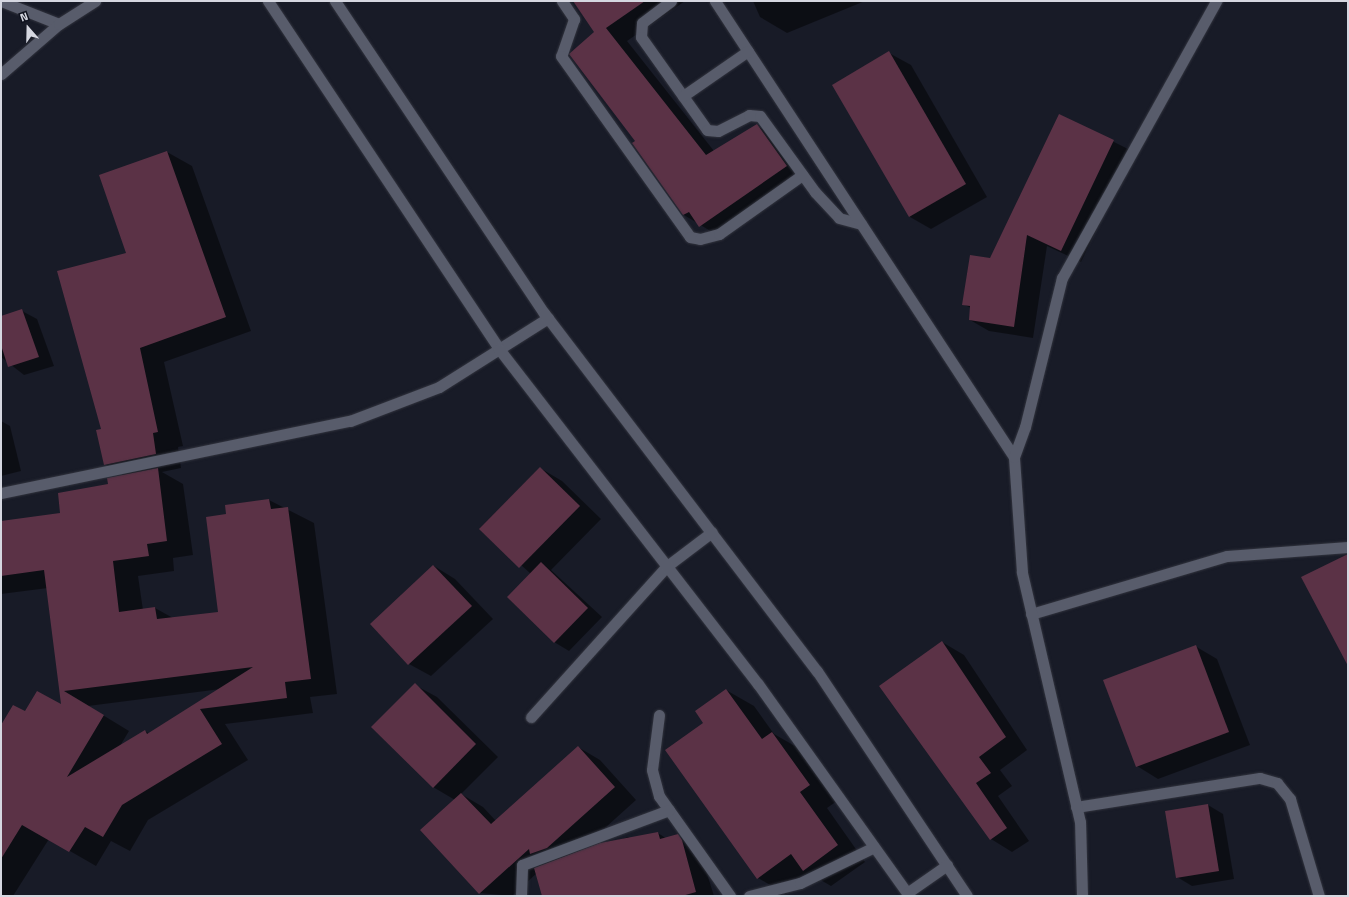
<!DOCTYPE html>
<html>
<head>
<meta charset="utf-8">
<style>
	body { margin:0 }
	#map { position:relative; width:1349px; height:897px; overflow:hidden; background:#181b27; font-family:"Titillium Web",sans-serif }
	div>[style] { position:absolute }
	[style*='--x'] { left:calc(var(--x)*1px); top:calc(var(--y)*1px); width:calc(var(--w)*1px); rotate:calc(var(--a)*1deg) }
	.shadow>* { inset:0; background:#0007 }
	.building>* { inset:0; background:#5b3246 }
	.roads { filter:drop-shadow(0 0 1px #32343e) drop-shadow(0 0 1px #32343e) }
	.service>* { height:11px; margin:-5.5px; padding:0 5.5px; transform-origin:5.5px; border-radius:5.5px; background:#585c6b }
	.minor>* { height:11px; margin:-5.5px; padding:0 5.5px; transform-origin:5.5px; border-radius:5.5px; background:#585c6b }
	.tertiary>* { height:11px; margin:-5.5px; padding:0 5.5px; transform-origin:5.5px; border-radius:5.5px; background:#585c6b }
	span { translate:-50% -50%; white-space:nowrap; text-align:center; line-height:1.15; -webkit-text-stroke:3px #0f121e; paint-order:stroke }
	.frame { position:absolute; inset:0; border:2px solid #d5d7e0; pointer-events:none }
	.north { position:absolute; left:8px; top:8px; width:40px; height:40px; -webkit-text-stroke:3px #0f121e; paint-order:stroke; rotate:340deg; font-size:11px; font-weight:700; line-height:16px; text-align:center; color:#d5d7e0 }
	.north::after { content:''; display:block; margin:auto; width:14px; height:18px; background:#d5d7e0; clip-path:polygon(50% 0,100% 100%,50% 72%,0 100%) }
</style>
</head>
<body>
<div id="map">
	<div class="shadow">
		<i style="clip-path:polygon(574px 1px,685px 1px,627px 41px,714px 151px,757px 126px,779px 138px,808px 178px,722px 238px,684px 215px,633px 144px,636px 142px,596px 32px)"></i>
		<i style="clip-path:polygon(753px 1px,865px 1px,787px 33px,760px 17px)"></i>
		<i style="clip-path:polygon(889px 53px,911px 65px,987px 197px,931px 229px,910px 217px,833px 85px)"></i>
		<i style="clip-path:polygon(1060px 115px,1134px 152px,1081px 262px,1047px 246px,1033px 338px,989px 331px,970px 320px,971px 308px,963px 304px,990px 259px)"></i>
		<i style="clip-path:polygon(evenodd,167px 152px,192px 166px,251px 331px,164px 362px,183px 446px,178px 447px,181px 468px,162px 472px,183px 484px,193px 555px,173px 558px,174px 571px,138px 576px,143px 610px,155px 608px,173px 618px,220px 613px,227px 515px,269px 500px,314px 523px,337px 694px,310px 697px,313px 713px,225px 724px,248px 760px,148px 820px,130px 851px,111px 841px,96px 866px,49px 839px,13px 896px,2px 896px,1px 727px,25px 713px,63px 706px,48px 588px,1px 594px,1px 523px,61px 514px,125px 476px,105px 464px,102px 429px,128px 253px,167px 152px,221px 689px,150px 734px,145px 731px,120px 746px,129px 731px,88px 706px,221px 689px)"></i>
		<i style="clip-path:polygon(22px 311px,37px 319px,54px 366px,24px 375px,1px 357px,1px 318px)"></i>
		<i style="clip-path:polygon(1px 421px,10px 426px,21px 471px,1px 476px)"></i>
		<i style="clip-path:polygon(540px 468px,562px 481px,601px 519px,551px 570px,602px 617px,569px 651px,554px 642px,531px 574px,480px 528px)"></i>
		<i style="clip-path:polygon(434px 566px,455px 579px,493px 619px,431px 676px,409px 664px)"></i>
		<i style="clip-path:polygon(942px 642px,964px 655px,1027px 750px,1000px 770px,1012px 786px,998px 796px,1029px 841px,1012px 852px,991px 839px,880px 686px)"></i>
		<i style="clip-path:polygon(1195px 646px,1217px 659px,1250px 745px,1158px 779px,1137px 766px)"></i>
		<i style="clip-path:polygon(415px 685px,437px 697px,498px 757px,461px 794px,483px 807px,496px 821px,578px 747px,600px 760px,636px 800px,575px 855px,628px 837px,634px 840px,658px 833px,667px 839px,678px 836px,699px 848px,714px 896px,543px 896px,537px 873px,512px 896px,479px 893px,455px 800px,433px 787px)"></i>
		<i style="clip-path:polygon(726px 690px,754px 706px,774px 734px,800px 749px,837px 801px,827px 808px,865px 862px,831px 886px,812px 875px,786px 894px,758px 878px,704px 723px)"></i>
		<i style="clip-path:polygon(1208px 805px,1223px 814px,1234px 879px,1192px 886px,1177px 877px,1167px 812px)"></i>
	</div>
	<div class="building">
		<i style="clip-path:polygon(573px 1px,645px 1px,606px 28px,706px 155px,757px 124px,787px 166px,699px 227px,689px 212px,683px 215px,632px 143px,635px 141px,569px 54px,594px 32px)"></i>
		<i style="clip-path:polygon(889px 51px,966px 184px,909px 217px,832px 85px)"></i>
		<i style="clip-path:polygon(1059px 114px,1114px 140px,1061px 251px,1027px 235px,1014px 327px,969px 320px,970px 306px,962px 305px,970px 255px,990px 258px)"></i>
		<i style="clip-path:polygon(167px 151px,226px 317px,140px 348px,158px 432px,153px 433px,156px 454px,104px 465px,96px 430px,101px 429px,57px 271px,126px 253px,99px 175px)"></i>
		<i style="clip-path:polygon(22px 309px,39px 357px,8px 367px,1px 345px,1px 316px)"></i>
		<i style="clip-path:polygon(540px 467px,580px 506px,519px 568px,479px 529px)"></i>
		<i style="clip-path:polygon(evenodd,158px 468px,167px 541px,147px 544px,149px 556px,113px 561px,119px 612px,155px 607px,157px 619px,218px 612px,206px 517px,226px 514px,225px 505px,269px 499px,271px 509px,288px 507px,311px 679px,285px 682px,287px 698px,200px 709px,222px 744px,122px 805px,103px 837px,85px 827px,69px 852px,22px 825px,1px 859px,1px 725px,13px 705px,25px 711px,37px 691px,61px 704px,44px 570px,1px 576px,1px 521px,60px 513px,58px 493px,108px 484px,107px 478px,158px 468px,253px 667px,147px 734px,145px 730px,67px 777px,104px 715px,64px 691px,253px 667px)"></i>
		<i style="clip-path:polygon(1348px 554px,1348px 666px,1301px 577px)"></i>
		<i style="clip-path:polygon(541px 562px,588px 608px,554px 643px,507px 597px)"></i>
		<i style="clip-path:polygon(433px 565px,472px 606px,408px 665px,370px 624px)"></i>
		<i style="clip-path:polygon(942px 641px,1006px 737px,979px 757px,991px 773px,976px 783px,1007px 828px,990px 840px,879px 686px)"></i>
		<i style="clip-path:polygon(1196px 645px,1229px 732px,1136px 767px,1103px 680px)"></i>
		<i style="clip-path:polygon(415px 683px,476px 744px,433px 788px,371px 727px)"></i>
		<i style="clip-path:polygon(726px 689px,762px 739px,772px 732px,810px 785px,800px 792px,838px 845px,803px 871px,791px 854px,757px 879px,665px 750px,703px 723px,695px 711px)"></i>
		<i style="clip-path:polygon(578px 746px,615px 787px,547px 848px,530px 854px,529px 849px,479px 894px,420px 830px,461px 793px,491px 824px)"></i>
		<i style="clip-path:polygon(1208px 804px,1219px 871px,1176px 878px,1165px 811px)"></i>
		<i style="clip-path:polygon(658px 832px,660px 839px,678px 834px,682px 840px,696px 892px,682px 896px,542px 896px,534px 868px,600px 843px)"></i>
	</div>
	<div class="roads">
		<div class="service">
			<i style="--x:1;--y:1;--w:62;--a:21.6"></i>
			<i style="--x:1;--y:74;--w:77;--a:-40.8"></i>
			<i style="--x:59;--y:24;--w:43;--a:-32.6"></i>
			<i style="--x:1;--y:493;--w:356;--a:-11.7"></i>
			<i style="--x:350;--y:421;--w:95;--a:-20.9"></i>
			<i style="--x:439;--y:387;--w:71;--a:-32.3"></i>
		</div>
		<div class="minor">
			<i style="--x:562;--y:1;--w:22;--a:56"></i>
			<i style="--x:574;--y:19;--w:39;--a:109"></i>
			<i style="--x:561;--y:56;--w:222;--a:54.5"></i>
			<i style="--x:690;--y:237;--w:10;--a:11"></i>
			<i style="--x:700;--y:239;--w:20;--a:-15"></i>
			<i style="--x:719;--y:234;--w:102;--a:-35.4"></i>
			<i style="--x:671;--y:1;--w:36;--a:143"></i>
			<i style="--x:642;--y:23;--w:14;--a:94"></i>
			<i style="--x:641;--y:37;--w:114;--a:54.6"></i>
			<i style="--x:707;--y:130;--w:11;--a:5"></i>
			<i style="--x:718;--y:131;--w:35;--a:-27"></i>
			<i style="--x:749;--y:115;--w:11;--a:5"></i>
			<i style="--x:760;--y:116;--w:94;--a:54.1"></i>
			<i style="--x:815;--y:192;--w:35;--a:47"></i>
			<i style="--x:839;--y:218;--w:23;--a:15"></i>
			<i style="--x:715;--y:1;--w:545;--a:56.75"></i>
			<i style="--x:683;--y:96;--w:79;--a:-34.7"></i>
			<i style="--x:499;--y:349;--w:58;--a:-32.3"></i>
			<i style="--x:1031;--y:614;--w:204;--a:-16.5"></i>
			<i style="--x:1227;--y:556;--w:121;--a:-4.3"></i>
			<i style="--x:659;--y:715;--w:55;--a:97.3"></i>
			<i style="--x:652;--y:770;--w:27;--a:75"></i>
			<i style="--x:659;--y:796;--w:123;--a:54.6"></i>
			<i style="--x:531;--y:717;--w:203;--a:-48"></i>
			<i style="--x:667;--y:566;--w:56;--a:-37.1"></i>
			<i style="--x:1076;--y:807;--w:186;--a:-9"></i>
			<i style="--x:1260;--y:778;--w:18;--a:16"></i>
			<i style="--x:1277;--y:783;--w:21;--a:51"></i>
			<i style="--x:1290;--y:799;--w:101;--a:73.4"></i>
			<i style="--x:521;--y:896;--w:31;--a:-88"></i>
			<i style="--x:522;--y:865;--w:157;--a:-20.5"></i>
			<i style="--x:749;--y:896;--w:53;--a:-14.3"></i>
			<i style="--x:800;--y:883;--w:82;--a:-25.9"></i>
		</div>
		<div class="tertiary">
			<i style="--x:268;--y:1;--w:418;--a:56.4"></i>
			<i style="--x:499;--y:349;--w:423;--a:52.3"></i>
			<i style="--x:758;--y:684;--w:260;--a:54.5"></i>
			<i style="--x:335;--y:1;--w:376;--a:56.2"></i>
			<i style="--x:544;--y:313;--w:450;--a:52.7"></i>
			<i style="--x:817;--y:671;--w:270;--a:56.3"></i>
			<i style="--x:907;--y:893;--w:49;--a:-35"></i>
			<i style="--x:1082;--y:896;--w:74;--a:-91.5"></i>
			<i style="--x:1080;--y:822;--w:257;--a:-103.1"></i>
			<i style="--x:1022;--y:572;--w:115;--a:-94"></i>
			<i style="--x:1014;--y:457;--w:32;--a:-70"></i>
			<i style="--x:1025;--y:427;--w:154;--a:-76.1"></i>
			<i style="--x:1062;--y:278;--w:317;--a:-60.9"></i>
		</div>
	</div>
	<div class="frame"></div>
	<div class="north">N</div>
</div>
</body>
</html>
